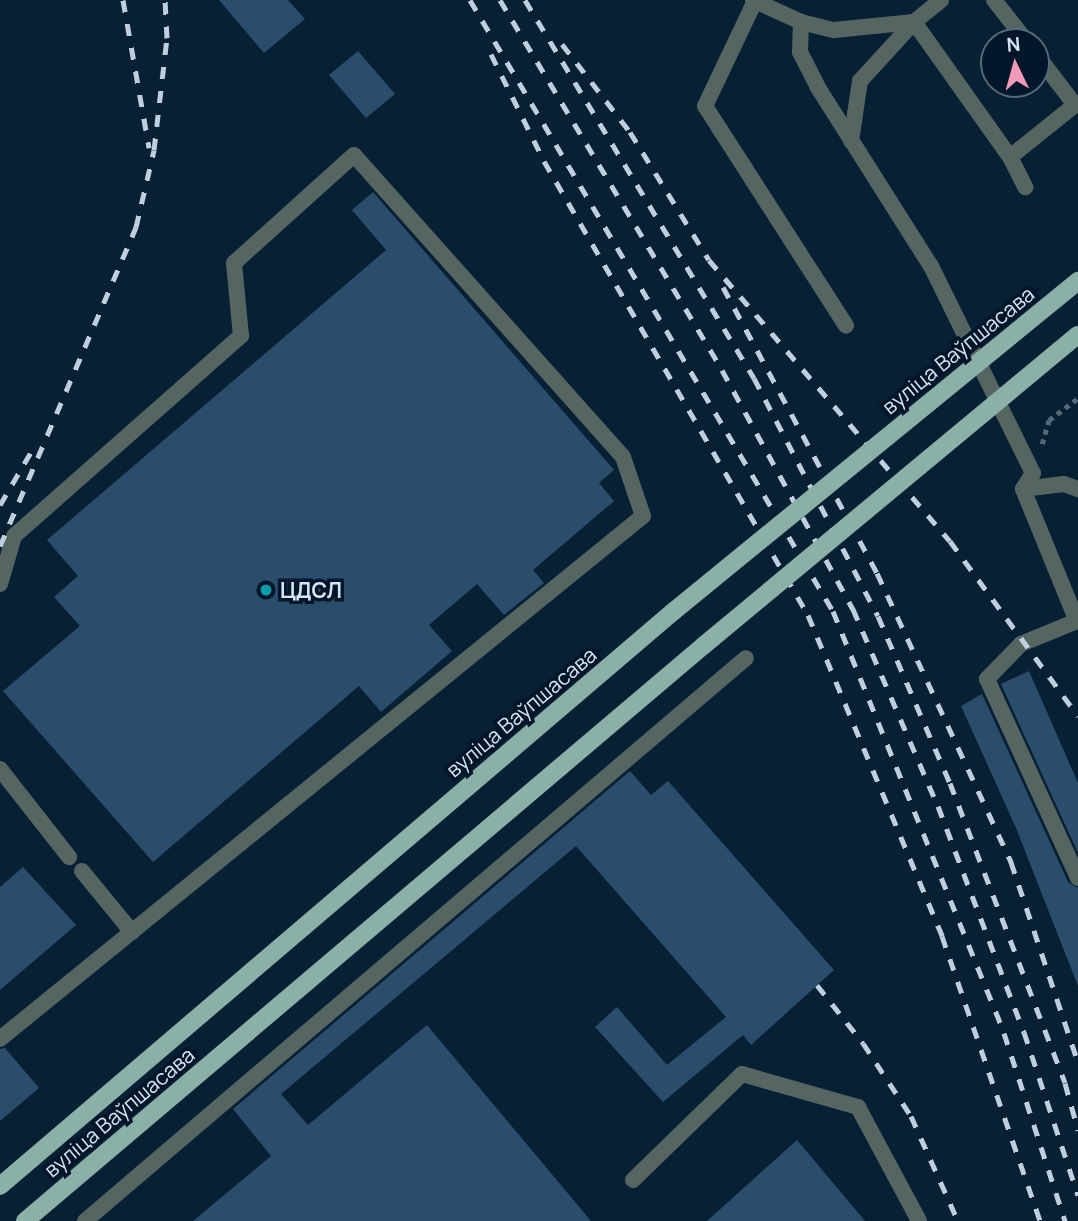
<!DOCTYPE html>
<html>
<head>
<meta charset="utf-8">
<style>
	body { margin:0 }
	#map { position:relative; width:1078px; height:1221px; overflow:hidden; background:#072034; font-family:Manrope,sans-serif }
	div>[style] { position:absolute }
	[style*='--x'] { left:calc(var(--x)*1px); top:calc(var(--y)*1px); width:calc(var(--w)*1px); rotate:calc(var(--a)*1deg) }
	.building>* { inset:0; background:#2a4d6c }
	.path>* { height:4.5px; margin-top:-2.25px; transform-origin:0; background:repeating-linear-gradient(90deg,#53697a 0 5px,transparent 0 10px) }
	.lane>* { height:16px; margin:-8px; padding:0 8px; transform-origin:8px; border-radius:8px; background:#556662 }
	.primary>* { height:18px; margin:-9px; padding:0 9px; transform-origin:9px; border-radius:9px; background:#8bb0a8 }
	.rail>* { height:5px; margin-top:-2.5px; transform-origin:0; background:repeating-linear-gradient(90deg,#bfcfde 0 12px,transparent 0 24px) }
	.primary-bridge>* { height:18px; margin:-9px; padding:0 9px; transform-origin:9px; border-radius:9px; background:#8bb0a8 }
	.dots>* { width:19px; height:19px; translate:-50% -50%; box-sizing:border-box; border:4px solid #01162a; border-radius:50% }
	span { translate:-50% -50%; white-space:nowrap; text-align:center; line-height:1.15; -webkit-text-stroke:7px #01162a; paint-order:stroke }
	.street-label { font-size:21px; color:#d6e5f3 }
	.poi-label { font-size:21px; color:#d6e5f3; font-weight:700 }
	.left { translate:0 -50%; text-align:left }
	.north { position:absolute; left:980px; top:28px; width:70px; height:70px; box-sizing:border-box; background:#01162a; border:2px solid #56697a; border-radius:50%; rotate:355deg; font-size:19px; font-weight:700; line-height:28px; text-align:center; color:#d6e5f3 }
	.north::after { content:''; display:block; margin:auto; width:24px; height:32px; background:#f09ab7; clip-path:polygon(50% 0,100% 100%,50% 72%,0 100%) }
</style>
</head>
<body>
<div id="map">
	<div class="building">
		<i style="clip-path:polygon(219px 0,288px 0,305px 19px,264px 53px)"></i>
		<i style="clip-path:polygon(358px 51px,395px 94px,366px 118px,329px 75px)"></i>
		<i style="clip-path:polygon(373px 192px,614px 470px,599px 483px,614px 501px,533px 570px,544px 583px,504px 615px,477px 584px,429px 625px,452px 651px,381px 712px,359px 686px,153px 862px,3px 691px,80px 626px,54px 597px,78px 576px,47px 540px,386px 250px,352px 210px)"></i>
		<i style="clip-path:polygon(1029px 671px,1078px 783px,1078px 853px,1001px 684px)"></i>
		<i style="clip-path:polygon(982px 694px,1068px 882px,1078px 888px,1078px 986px,1016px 828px,961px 706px)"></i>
		<i style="clip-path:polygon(630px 771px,651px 795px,668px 781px,834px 970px,751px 1045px,743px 1035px,663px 1102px,595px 1027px,617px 1007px,667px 1065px,726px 1017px,576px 846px,281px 1094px,308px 1125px,427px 1025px,591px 1221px,193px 1221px,271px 1156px,233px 1109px)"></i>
		<i style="clip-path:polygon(23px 867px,76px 925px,0 990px,0 887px)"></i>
		<i style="clip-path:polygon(5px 1048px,39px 1088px,0 1121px,0 1049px)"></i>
		<i style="clip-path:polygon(797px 1140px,865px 1221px,707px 1221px)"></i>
	</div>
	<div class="path">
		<i style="--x:1042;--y:444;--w:25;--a:-74"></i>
		<i style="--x:1049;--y:420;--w:36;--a:-37"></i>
	</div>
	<div class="lane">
		<i style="--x:753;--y:0;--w:53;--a:24.6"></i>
		<i style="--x:801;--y:22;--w:34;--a:14"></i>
		<i style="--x:834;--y:30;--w:80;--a:-5.7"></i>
		<i style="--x:914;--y:22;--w:35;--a:-39"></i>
		<i style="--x:994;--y:0;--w:53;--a:51.8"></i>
		<i style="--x:754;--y:3;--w:114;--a:115.4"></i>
		<i style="--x:705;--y:106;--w:261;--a:57.3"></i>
		<i style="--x:801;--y:22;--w:30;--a:92"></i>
		<i style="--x:800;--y:52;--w:38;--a:63"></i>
		<i style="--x:817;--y:86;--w:213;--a:57.7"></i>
		<i style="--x:931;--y:266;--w:231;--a:63.8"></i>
		<i style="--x:1033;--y:473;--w:19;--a:122"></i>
		<i style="--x:1023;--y:489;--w:143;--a:67.8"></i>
		<i style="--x:1077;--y:621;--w:61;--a:157.7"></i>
		<i style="--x:1021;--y:644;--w:49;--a:134.2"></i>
		<i style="--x:987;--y:679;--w:219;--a:65.4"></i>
		<i style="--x:851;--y:141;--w:61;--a:-81.5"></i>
		<i style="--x:860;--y:81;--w:80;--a:-47.5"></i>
		<i style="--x:914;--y:22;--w:166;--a:54.6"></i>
		<i style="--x:1010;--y:157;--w:34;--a:63"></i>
		<i style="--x:1010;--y:157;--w:83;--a:-38.7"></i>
		<i style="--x:1075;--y:105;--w:64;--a:-127.4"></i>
		<i style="--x:1023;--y:489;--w:41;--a:-7"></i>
		<i style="--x:1064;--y:484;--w:15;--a:20"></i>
		<i style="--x:0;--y:584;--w:50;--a:-73.7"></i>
		<i style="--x:14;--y:536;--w:303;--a:-41.4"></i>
		<i style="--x:241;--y:336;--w:73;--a:-95.5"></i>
		<i style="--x:234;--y:263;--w:161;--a:-42"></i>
		<i style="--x:354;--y:155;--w:404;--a:48.3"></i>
		<i style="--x:623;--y:457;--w:62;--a:71.3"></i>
		<i style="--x:643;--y:516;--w:829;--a:140.88"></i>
		<i style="--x:0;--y:769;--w:112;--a:51.9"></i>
		<i style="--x:82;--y:871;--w:79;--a:50.7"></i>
		<i style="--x:633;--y:1180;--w:152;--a:-44.2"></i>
		<i style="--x:742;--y:1074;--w:121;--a:15.9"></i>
		<i style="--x:858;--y:1107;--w:129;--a:61.8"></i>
		<i style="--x:85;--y:1221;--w:868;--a:-40.42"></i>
	</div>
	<div class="primary">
		<i style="--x:0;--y:1186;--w:886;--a:-40.47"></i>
		<i style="--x:25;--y:1221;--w:889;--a:-40.3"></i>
	</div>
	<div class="rail">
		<i style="--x:123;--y:0;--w:150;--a:80"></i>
		<i style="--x:470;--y:0;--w:711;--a:59.29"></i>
		<i style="--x:833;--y:611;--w:455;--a:67.9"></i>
		<i style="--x:1004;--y:1033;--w:198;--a:72"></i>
		<i style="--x:500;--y:0;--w:431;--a:59"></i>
		<i style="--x:722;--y:370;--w:273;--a:61.3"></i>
		<i style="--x:853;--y:609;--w:215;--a:66.7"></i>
		<i style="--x:938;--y:806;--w:242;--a:69.2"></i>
		<i style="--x:1024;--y:1032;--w:172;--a:71.7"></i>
		<i style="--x:525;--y:0;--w:442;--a:58.8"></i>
		<i style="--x:754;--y:378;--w:268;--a:62.5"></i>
		<i style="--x:878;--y:616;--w:182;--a:66.7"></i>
		<i style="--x:950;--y:783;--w:321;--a:69"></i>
		<i style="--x:1065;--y:1083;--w:49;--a:74.5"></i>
		<i style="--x:562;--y:44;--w:111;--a:52.3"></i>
		<i style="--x:630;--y:132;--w:150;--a:58.3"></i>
		<i style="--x:709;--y:260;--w:370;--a:49.4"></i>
		<i style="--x:950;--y:541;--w:217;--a:53.8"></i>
		<i style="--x:491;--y:54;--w:119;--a:63.6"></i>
		<i style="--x:544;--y:161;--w:525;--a:59.82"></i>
		<i style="--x:808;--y:615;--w:348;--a:67.3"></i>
		<i style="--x:942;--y:936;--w:301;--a:71"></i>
		<i style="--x:723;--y:287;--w:325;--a:61.7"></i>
		<i style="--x:877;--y:573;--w:319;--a:65.1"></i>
		<i style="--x:1011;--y:862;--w:211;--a:71.5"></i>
		<i style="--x:0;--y:505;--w:69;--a:-59.7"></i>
		<i style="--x:0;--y:546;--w:347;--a:-66.9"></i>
		<i style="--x:136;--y:227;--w:79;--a:-76.8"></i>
		<i style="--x:154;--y:150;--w:113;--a:-83.4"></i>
		<i style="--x:167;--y:38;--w:38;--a:-93"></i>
		<i style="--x:817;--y:985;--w:74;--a:51.6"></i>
		<i style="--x:863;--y:1043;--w:87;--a:56.7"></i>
		<i style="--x:911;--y:1116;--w:115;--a:65.9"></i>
	</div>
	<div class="primary-bridge">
		<i style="--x:674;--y:611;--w:522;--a:-39.24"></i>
		<i style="--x:703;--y:646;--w:487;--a:-39.7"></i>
	</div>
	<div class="dots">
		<i style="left:266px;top:590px;background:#0f9aa8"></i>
	</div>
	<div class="street-label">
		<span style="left:958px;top:350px;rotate:-39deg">вуліца Ваўпшасава</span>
		<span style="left:521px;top:712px;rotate:-40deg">вуліца Ваўпшасава</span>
		<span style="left:119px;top:1112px;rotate:-40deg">вуліца Ваўпшасава</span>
	</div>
	<div class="poi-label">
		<span class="left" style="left:280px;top:590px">ЦДСЛ</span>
	</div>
	<div class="north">N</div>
</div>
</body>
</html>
